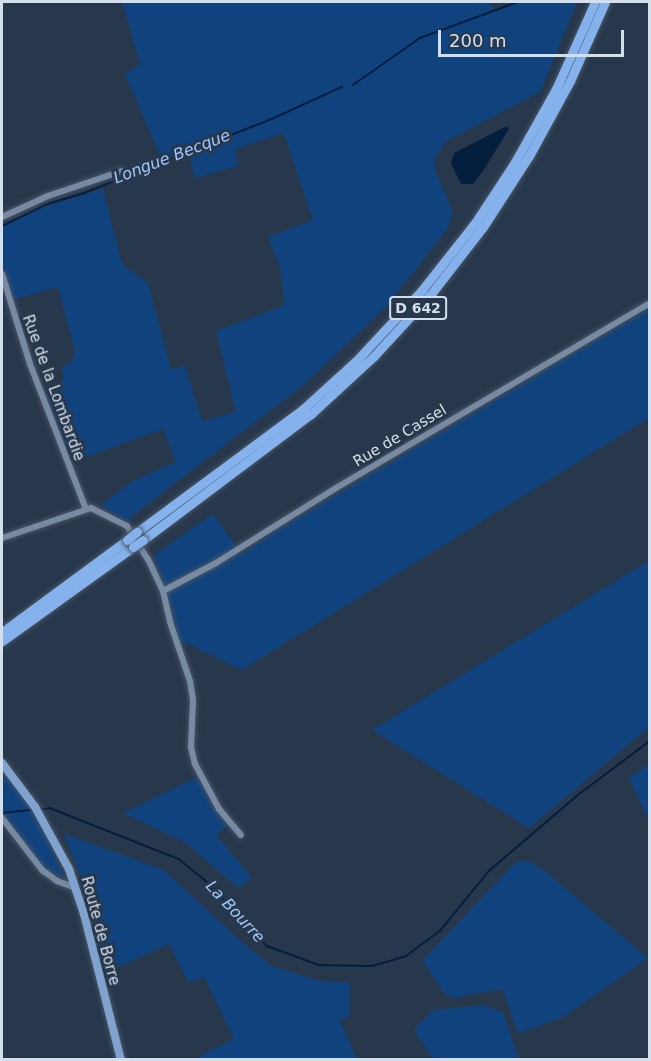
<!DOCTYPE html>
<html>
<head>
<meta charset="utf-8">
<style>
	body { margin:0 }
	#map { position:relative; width:651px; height:1061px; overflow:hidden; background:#28384c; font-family:"DejaVu Sans",sans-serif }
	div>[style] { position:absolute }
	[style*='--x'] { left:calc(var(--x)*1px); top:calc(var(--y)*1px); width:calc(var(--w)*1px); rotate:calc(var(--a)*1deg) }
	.green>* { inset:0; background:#10437e }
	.water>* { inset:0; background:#041e3d }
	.stream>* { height:1.5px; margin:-0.75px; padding:0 0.75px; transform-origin:0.75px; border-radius:0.75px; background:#041e3d }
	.roads { filter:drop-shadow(0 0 2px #475566) drop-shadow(0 0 2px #475566) }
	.minor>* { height:6px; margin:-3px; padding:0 3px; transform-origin:3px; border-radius:3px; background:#788aa2 }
	.major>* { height:8px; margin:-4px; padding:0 4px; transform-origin:4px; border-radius:4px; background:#80a2ce }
	.highway>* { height:9px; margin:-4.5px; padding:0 4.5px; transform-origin:4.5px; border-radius:4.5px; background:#85b2ec }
	.bridges { filter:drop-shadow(0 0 2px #475566) drop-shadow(0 0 2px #475566) }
	.highway-bridge>* { height:9px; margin:-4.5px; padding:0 4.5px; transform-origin:4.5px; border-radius:4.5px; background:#85b2ec }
	span { translate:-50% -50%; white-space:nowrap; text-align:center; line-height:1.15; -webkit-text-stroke:6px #28384c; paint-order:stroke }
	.shield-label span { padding:2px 4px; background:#28384c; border:2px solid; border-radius:4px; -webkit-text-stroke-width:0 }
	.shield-label { font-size:14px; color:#d5dfec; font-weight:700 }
	.street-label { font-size:15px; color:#d5dfec }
	.water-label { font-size:16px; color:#9fc8fd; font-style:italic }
	.frame { position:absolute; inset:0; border:3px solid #d5dfec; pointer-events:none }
	.scale { position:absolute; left:438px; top:30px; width:186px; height:27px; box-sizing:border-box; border:3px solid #d5dfec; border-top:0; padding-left:8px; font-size:18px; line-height:21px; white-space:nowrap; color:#d5dfec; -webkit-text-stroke:4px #28384c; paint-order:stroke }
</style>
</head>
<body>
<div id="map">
	<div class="green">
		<i style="clip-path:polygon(122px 2px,489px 2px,495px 10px,518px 2px,577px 2px,540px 92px,445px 142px,435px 158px,435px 170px,453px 212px,448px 228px,386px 307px,301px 387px,132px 516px,129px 523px,101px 505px,133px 481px,176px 462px,163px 429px,69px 463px,41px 391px,60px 384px,64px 377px,61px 367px,72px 363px,75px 351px,58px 287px,12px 300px,2px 261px,2px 225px,43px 207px,103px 189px,122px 264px,148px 283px,171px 369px,185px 366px,202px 421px,236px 412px,216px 331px,285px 305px,280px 267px,268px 237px,313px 220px,284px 133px,235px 149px,238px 166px,195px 178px,188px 152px,162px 160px,125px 74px,140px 64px)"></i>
		<i style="clip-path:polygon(649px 309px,649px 418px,242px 670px,180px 640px,154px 555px,213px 514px,242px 554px,284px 526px)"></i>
		<i style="clip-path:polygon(649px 561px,649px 727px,529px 828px,372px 730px)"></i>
		<i style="clip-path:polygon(649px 764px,649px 821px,629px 778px)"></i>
		<i style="clip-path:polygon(4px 776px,8px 777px,40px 820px,65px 880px,41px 865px,2px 813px)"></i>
		<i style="clip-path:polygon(197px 777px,212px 806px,227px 826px,216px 835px,252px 878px,238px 888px,186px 843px,123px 813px)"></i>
		<i style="clip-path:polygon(64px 834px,164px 870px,247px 947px,272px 966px,316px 980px,350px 983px,349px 1018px,339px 1019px,357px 1059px,200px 1059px,200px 1056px,234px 1039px,204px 977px,189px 983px,169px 944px,104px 974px,92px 904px)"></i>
		<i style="clip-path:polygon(517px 861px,528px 861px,541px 868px,648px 958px,565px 1016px,518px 1034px,503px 989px,453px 998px,443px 992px,423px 960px)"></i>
		<i style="clip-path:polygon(484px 1005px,503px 1012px,519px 1059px,433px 1059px,414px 1030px,433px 1010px)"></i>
	</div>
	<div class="water">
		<i style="clip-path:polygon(507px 126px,509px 129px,483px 171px,473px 184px,461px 184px,451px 163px,454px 153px)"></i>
	</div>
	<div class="stream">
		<i style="--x:353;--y:85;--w:82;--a:-35"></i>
		<i style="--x:420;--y:38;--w:104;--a:-20.2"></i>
		<i style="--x:2;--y:226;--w:51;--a:-25.6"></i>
		<i style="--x:48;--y:204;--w:38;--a:-17"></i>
		<i style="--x:84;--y:193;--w:202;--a:-21.5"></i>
		<i style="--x:272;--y:119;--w:77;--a:-24.6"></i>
		<i style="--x:41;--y:810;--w:9;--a:-13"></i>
		<i style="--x:50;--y:808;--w:139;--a:21.6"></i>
		<i style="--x:179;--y:859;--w:33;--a:39"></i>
		<i style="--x:205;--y:880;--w:91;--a:46.8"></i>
		<i style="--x:267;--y:946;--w:55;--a:20.1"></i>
		<i style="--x:319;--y:965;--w:53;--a:1.1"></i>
		<i style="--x:372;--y:966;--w:35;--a:-16"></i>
		<i style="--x:406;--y:956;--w:42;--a:-36.3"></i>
		<i style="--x:440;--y:931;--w:77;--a:-50.8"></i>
		<i style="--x:489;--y:871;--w:117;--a:-40.5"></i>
		<i style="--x:578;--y:795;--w:90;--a:-36.9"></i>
		<i style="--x:2;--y:813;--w:31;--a:-6"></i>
	</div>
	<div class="roads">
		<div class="minor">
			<i style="--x:2;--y:217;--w:51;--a:-24.5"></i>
			<i style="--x:48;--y:196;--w:78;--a:-18.7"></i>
			<i style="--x:2;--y:274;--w:94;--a:72.7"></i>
			<i style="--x:30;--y:364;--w:155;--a:68.9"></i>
			<i style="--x:2;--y:538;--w:94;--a:-18.6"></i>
			<i style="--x:91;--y:508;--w:40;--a:26.6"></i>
			<i style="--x:127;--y:526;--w:39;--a:58"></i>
			<i style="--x:148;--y:559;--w:35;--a:65"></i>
			<i style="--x:163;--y:591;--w:32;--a:77"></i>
			<i style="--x:170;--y:622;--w:62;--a:71.3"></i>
			<i style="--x:190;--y:681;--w:19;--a:81"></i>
			<i style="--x:193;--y:700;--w:47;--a:92.4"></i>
			<i style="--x:191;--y:747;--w:17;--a:77"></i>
			<i style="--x:195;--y:764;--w:51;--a:61.9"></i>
			<i style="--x:219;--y:809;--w:34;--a:50"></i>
			<i style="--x:163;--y:591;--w:60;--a:-27.8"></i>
			<i style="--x:216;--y:563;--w:142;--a:-32"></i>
			<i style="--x:336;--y:488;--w:364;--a:-30.5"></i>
			<i style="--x:2;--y:818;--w:66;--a:52.4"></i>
			<i style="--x:42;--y:870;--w:19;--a:36"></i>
			<i style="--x:57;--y:881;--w:20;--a:20"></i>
		</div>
		<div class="major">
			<i style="--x:2;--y:763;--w:55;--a:53.1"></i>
			<i style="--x:35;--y:807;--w:71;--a:61.3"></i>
			<i style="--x:69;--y:869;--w:47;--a:71.6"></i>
			<i style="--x:84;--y:914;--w:151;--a:75.8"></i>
		</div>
		<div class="highway">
			<i style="--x:137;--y:532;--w:207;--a:-36.5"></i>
			<i style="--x:303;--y:409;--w:72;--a:-42.2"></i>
			<i style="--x:356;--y:361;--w:97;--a:-47.1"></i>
			<i style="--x:422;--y:290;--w:85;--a:-51.7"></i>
			<i style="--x:475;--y:223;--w:73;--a:-56.7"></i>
			<i style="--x:515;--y:162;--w:84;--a:-60.7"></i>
			<i style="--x:556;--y:89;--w:95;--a:-65.9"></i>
			<i style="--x:143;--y:540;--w:210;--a:-36.9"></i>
			<i style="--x:311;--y:414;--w:86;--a:-42.6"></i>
			<i style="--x:374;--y:356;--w:84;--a:-47.4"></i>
			<i style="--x:431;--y:294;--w:85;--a:-52.2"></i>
			<i style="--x:483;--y:227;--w:85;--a:-57.1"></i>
			<i style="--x:529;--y:156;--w:85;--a:-61.3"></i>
			<i style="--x:570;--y:81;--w:86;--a:-66.1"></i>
			<i style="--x:2;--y:632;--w:155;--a:-36.4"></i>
			<i style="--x:2;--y:641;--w:161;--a:-35.7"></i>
		</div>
	</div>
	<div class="bridges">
		<div class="highway-bridge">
			<i style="--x:127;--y:540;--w:13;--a:-39"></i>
			<i style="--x:133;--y:547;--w:12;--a:-35"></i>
		</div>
	</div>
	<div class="shield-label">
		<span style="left:418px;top:308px">D 642</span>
	</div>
	<div class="street-label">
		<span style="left:53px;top:388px;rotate:70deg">Rue de la Lombardie</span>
		<span style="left:400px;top:436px;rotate:-31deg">Rue de Cassel</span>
		<span style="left:100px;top:931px;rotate:75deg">Route de Borre</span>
	</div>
	<div class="water-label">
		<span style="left:172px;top:157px;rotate:-21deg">Longue Becque</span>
		<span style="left:235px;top:912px;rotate:47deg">La Bourre</span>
	</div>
	<div class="frame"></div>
	<div class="scale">200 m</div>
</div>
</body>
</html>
